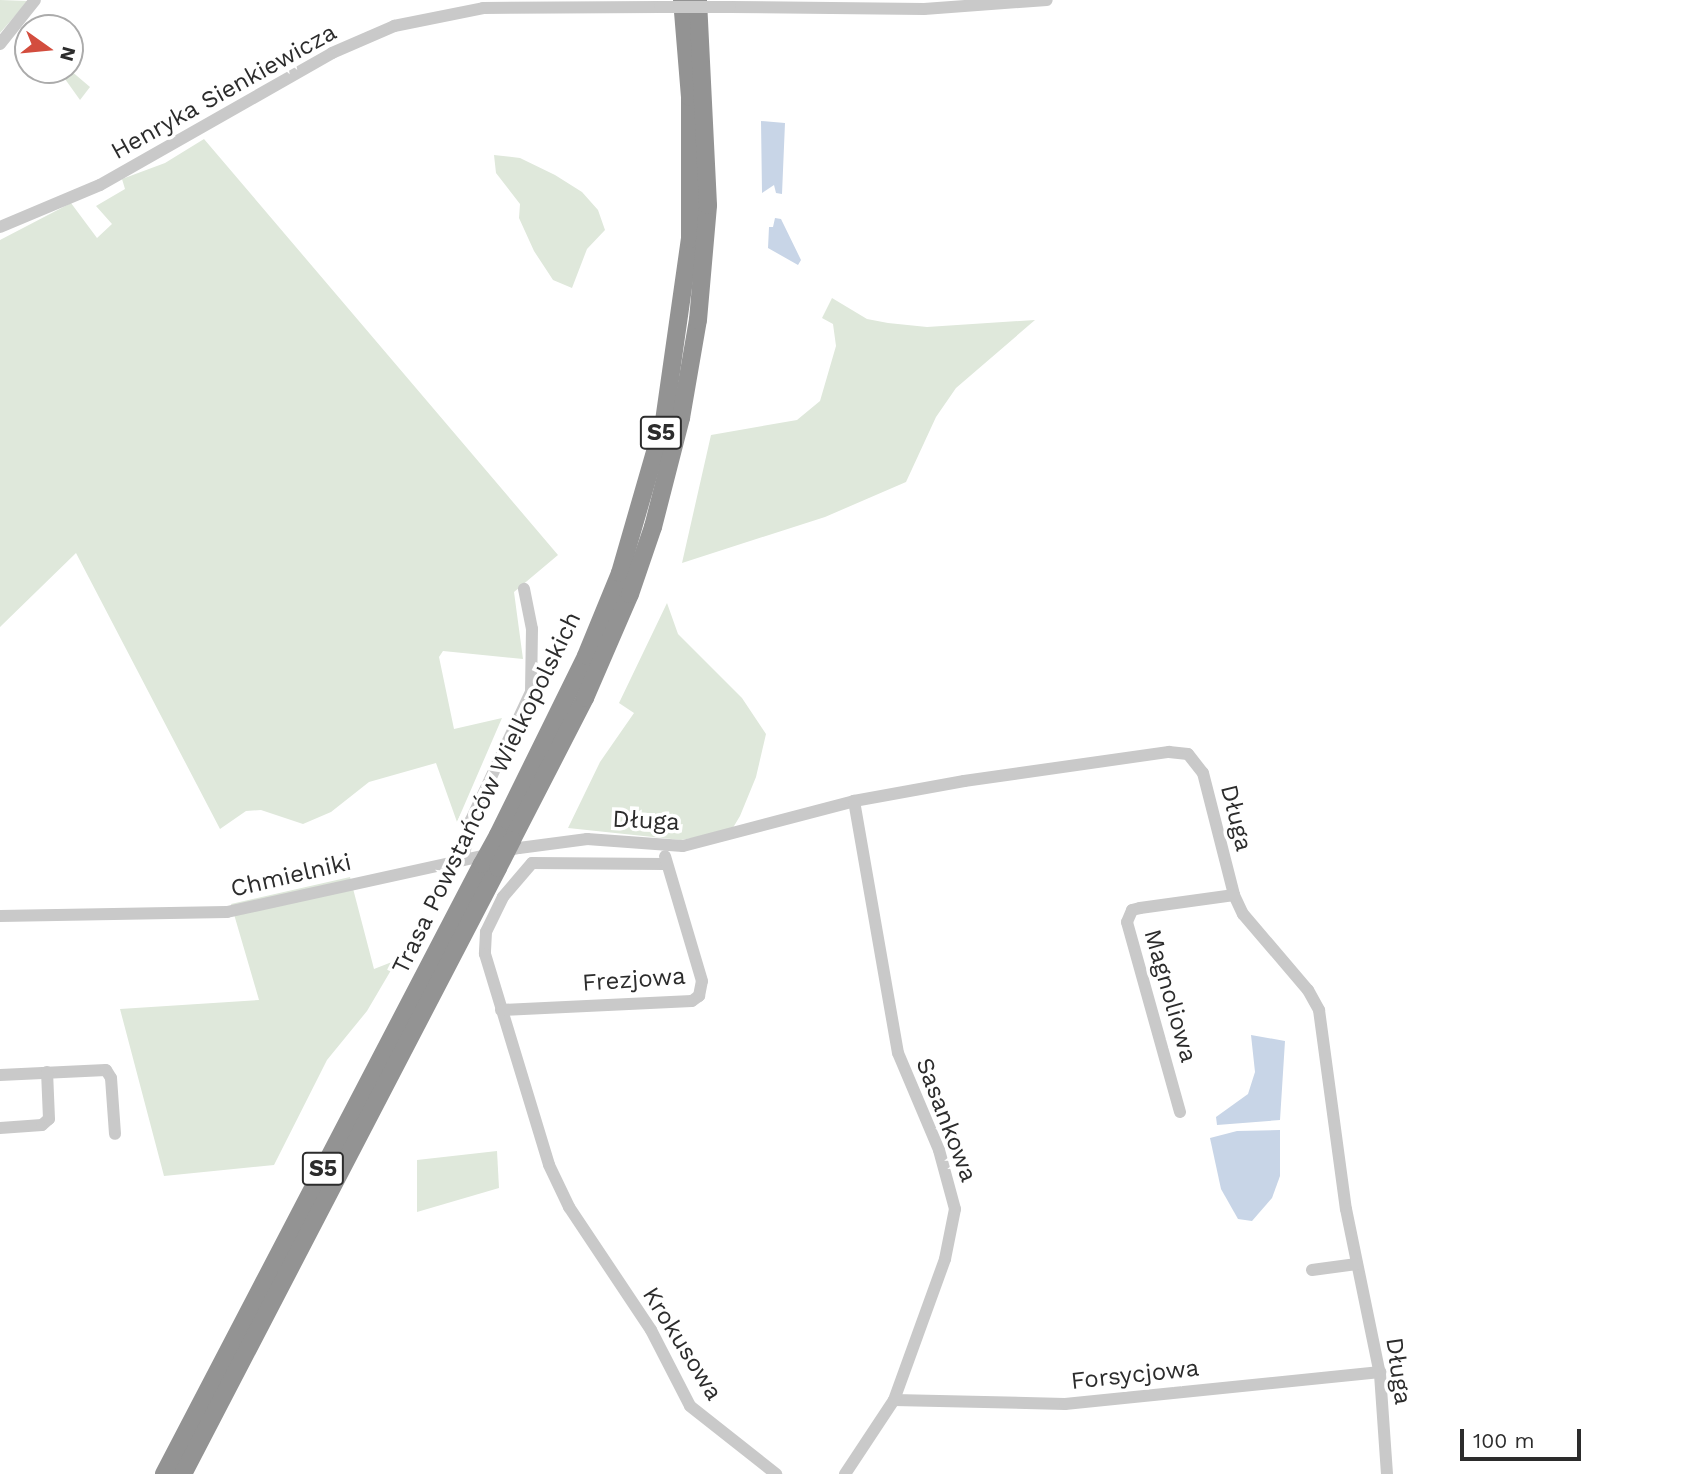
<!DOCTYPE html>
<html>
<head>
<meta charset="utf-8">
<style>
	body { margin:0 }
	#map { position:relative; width:1701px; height:1474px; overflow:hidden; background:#fff; font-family:"Work Sans",sans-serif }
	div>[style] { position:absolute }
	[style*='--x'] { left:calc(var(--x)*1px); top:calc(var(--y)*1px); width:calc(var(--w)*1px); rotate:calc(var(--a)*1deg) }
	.green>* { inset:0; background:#dfe8db }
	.water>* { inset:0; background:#c8d5e7 }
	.minor>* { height:12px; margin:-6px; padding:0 6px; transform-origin:6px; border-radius:6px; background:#c9c9c9 }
	.highway>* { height:18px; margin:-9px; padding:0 9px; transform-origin:9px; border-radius:9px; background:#939393 }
	.minor-bridge>* { height:12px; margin:-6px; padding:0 6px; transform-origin:6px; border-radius:6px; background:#c9c9c9 }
	.highway-bridge>* { height:18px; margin:-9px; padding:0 9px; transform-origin:9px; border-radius:9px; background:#939393 }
	span { translate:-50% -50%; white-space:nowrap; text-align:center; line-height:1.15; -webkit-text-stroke:7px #fff; paint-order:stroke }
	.shield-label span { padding:2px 5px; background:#fff; border:2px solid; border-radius:5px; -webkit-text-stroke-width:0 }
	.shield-label { font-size:23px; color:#2c2c2c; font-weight:700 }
	.street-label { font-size:24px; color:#2c2c2c }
	.north { position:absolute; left:14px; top:14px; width:70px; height:70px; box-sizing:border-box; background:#fff; border:2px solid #ababab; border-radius:50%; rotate:105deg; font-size:19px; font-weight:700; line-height:28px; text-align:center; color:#2c2c2c }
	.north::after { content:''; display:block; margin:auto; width:24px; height:32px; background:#d34d3e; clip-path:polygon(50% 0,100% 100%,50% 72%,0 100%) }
	.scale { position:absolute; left:1460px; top:1429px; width:121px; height:32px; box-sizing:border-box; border:4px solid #2c2c2c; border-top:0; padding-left:9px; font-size:21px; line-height:24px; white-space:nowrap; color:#2c2c2c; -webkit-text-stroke:5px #fff; paint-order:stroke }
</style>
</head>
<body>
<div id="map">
	<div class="green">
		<i style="clip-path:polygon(0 0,28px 1px,0 33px)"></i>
		<i style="clip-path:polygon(70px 70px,90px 87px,80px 100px,60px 72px)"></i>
		<i style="clip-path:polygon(204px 139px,558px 555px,514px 592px,523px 659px,443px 651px,439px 657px,454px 729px,502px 718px,457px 822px,436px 763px,369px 782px,331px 812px,303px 824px,261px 810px,246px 811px,220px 829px,76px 553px,0 627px,0 240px,71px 203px,97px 238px,112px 224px,96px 206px,125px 189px,122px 179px,165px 163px)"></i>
		<i style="clip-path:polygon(494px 155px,520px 158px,555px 175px,582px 192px,598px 210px,605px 230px,587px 249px,572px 288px,553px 280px,534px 251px,519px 218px,520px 204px,496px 173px)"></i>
		<i style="clip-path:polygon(832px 298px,867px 319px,888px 323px,927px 327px,1035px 320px,956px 388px,936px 417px,906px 482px,825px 517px,682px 563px,711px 435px,797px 420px,820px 401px,836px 346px,833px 324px,822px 318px)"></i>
		<i style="clip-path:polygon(667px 603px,678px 634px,742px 698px,766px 734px,756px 777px,740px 816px,731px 831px,681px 840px,568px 828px,600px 762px,634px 713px,619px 703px)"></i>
		<i style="clip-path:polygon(350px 877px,374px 969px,397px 960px,367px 1011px,327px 1060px,274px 1165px,164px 1176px,120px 1009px,259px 1000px,231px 904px)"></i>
		<i style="clip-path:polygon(497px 1151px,499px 1188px,417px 1212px,417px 1160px)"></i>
	</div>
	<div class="water">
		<i style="clip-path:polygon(761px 121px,785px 123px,782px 194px,776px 193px,774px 185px,762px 193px)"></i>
		<i style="clip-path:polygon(775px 218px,781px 219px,801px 260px,798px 265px,768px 248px,769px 227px,773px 227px)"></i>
		<i style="clip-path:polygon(1251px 1035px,1285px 1041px,1280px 1120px,1217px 1125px,1216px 1117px,1248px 1094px,1255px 1072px)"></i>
		<i style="clip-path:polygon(1280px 1130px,1280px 1176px,1272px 1198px,1252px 1221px,1238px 1219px,1221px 1189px,1210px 1138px,1237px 1131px)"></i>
	</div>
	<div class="minor">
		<i style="--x:730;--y:7;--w:194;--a:0.6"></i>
		<i style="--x:924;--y:9;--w:123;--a:-4.2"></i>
		<i style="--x:0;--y:44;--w:56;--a:-51.5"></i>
		<i style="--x:0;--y:227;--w:108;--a:-22.8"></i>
		<i style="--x:100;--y:185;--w:267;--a:-29.6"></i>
		<i style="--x:332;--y:53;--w:68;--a:-23.5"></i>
		<i style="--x:394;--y:26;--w:91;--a:-11.4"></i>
		<i style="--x:483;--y:8;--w:177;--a:-0.3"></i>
		<i style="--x:463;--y:860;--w:41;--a:-78.7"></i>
		<i style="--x:471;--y:820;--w:141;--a:-64.9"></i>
		<i style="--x:531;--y:692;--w:63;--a:-89.1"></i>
		<i style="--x:532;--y:629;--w:41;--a:-101.3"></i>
		<i style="--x:665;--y:864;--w:133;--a:-179.6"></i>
		<i style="--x:532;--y:863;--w:45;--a:130.5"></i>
		<i style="--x:503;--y:897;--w:39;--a:116"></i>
		<i style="--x:486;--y:932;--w:22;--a:93"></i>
		<i style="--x:485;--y:954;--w:220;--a:73.1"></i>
		<i style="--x:549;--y:1165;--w:47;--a:64.5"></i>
		<i style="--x:569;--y:1207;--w:148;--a:56.3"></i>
		<i style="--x:651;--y:1330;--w:85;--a:62.8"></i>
		<i style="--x:690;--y:1406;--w:110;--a:38.3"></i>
		<i style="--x:0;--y:916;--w:227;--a:-1"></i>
		<i style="--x:227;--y:912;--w:299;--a:-12.4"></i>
		<i style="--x:519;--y:848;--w:69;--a:-7.5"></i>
		<i style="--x:587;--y:839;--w:96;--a:4.2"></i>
		<i style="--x:683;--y:846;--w:177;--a:-14.7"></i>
		<i style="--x:854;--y:801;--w:112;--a:-10.3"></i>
		<i style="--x:964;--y:781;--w:207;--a:-8.1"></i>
		<i style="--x:1169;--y:752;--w:19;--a:6"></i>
		<i style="--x:1188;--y:754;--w:24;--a:52"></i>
		<i style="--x:1203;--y:773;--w:126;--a:75.7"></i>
		<i style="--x:1234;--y:895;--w:21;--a:65"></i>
		<i style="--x:1243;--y:914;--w:100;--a:49.5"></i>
		<i style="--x:1308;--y:990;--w:23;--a:61"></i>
		<i style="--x:1319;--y:1010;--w:201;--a:82.3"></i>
		<i style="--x:1346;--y:1209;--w:168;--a:78.4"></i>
		<i style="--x:1380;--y:1374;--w:100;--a:86"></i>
		<i style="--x:501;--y:1010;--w:191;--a:-2.7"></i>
		<i style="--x:692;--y:1001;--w:9;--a:-36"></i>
		<i style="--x:699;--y:996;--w:15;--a:-79"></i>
		<i style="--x:702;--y:981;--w:130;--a:-106.5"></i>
		<i style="--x:0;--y:1075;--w:106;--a:-2.7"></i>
		<i style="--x:106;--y:1070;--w:9;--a:58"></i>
		<i style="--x:111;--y:1078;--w:56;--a:85.9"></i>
		<i style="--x:1180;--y:1112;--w:197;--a:-105.6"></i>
		<i style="--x:1127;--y:922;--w:13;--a:-67"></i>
		<i style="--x:1132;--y:910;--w:8;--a:-14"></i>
		<i style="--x:1140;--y:908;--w:95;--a:-7.9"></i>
		<i style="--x:0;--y:1128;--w:42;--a:-4.1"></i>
		<i style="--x:42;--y:1125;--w:9;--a:-41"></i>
		<i style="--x:49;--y:1119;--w:47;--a:-92.4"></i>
		<i style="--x:1312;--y:1270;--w:45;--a:-7.6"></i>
		<i style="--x:894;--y:1400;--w:171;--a:1.3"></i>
		<i style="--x:1065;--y:1404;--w:317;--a:-5.8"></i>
		<i style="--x:845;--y:1474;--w:89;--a:-56.5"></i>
		<i style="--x:894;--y:1400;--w:150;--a:-70.1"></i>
		<i style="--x:945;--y:1259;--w:51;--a:-78.7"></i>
		<i style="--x:955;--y:1209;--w:61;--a:-105.2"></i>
		<i style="--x:939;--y:1150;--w:105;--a:-112.9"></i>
		<i style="--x:898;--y:1053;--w:256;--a:-99.9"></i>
	</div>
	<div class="highway">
		<i style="--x:498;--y:835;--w:199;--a:-63.8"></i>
		<i style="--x:586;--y:656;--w:90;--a:-67.7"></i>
		<i style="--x:620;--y:573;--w:158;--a:-73.9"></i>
		<i style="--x:664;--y:421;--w:184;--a:-81.9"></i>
		<i style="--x:690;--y:239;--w:142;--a:-90"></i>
		<i style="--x:690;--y:97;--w:97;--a:-94.7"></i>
		<i style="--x:512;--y:840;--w:160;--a:-62.8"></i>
		<i style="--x:585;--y:698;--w:113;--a:-66.6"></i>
		<i style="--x:630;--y:594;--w:71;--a:-71.1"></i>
		<i style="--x:653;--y:527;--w:113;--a:-75.6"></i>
		<i style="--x:681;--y:418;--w:99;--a:-80.2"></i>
		<i style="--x:698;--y:320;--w:115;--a:-85"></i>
		<i style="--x:708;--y:205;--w:205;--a:-92.8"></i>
		<i style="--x:164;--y:1474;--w:688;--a:-62.47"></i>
		<i style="--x:183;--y:1474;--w:683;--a:-62.53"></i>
	</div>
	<div class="minor-bridge">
		<i style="--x:660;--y:7;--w:70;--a:0"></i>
	</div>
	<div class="highway-bridge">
		<i style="--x:482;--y:864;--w:33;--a:-61"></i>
		<i style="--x:498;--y:868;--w:31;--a:-63"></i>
	</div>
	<div class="shield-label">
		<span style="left:661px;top:433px">S5</span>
		<span style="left:323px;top:1169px">S5</span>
	</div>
	<div class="street-label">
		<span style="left:224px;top:92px;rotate:-29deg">Henryka Sienkiewicza</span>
		<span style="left:487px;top:793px;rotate:-64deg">Trasa Powstańców Wielkopolskich</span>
		<span style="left:1236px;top:818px;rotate:76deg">Długa</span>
		<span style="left:646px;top:821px;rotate:3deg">Długa</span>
		<span style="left:291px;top:876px;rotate:-13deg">Chmielniki</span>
		<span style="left:634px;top:980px;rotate:-4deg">Frezjowa</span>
		<span style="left:1170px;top:996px;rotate:74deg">Magnoliowa</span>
		<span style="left:946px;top:1120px;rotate:69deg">Sasankowa</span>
		<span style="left:682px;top:1344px;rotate:58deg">Krokusowa</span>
		<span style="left:1398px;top:1371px;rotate:82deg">Długa</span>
		<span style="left:1135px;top:1375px;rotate:-6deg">Forsycjowa</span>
	</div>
	<div class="north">N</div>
	<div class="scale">100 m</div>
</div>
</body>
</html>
